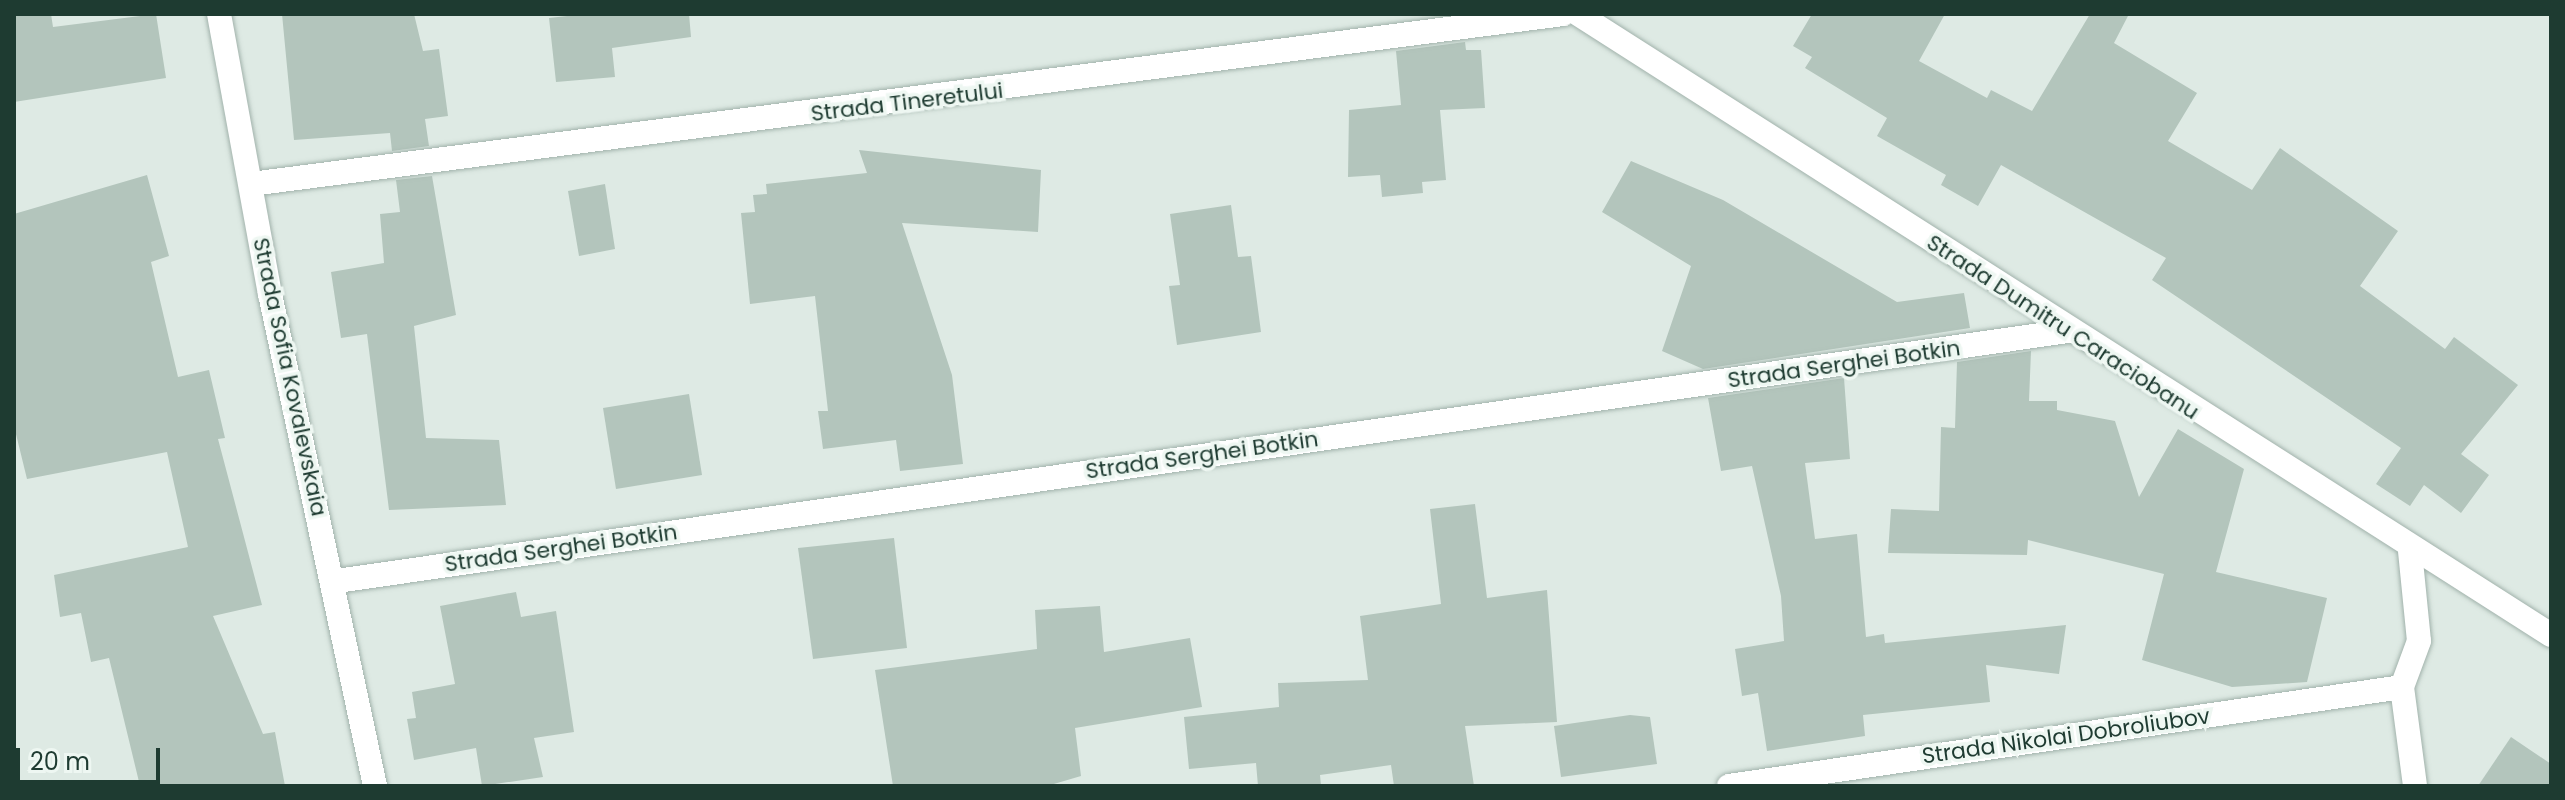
<!DOCTYPE html>
<html>
<head>
<meta charset="utf-8">
<style>
	body { margin:0 }
	#map { position:relative; width:2565px; height:800px; overflow:hidden; background:#deeae4; font-family:Poppins,sans-serif }
	div>[style] { position:absolute }
	[style*='--x'] { left:calc(var(--x)*1px); top:calc(var(--y)*1px); width:calc(var(--w)*1px); rotate:calc(var(--a)*1deg) }
	.building>* { inset:0; background:#b3c5bc }
	.roads { filter:drop-shadow(0 0 2px #a1b2ab) drop-shadow(0 0 2px #a1b2ab) }
	.street>* { height:24px; margin:-12px; padding:0 12px; transform-origin:12px; border-radius:12px; background:#fff }
	span { translate:-50% -50%; white-space:nowrap; text-align:center; line-height:1.15; -webkit-text-stroke:7px #eef7f2; paint-order:stroke }
	.street-label { font-size:22px; color:#1e3b31 }
	.frame { position:absolute; inset:0; border:16px solid #1e3b31; pointer-events:none }
	.scale { position:absolute; left:16px; top:748px; width:144px; height:36px; box-sizing:border-box; border:4px solid #1e3b31; border-top:0; padding-left:10px; font-size:24px; line-height:28px; white-space:nowrap; color:#1e3b31; -webkit-text-stroke:6px #eef7f2; paint-order:stroke }
</style>
</head>
<body>
<div id="map">
	<div class="building">
		<i style="clip-path:polygon(14px 14px,51px 14px,53px 27px,156px 14px,166px 78px,14px 102px)"></i>
		<i style="clip-path:polygon(282px 14px,414px 14px,423px 51px,439px 49px,448px 116px,425px 119px,429px 146px,392px 151px,390px 133px,294px 140px)"></i>
		<i style="clip-path:polygon(585px 14px,689px 14px,691px 37px,612px 48px,615px 77px,556px 82px,549px 18px)"></i>
		<i style="clip-path:polygon(1812px 14px,1945px 14px,1919px 61px,1987px 98px,1991px 90px,2032px 111px,2090px 14px,2129px 14px,2114px 43px,2197px 93px,2168px 141px,2252px 190px,2280px 148px,2398px 231px,2360px 286px,2445px 349px,2454px 337px,2518px 385px,2461px 454px,2489px 475px,2461px 513px,2424px 485px,2410px 506px,2376px 484px,2401px 448px,2152px 280px,2166px 258px,2001px 165px,1978px 206px,1941px 185px,1946px 175px,1877px 136px,1887px 118px,1805px 68px,1812px 57px,1793px 46px)"></i>
		<i style="clip-path:polygon(1465px 42px,1466px 50px,1481px 50px,1485px 108px,1440px 110px,1446px 180px,1422px 182px,1423px 193px,1382px 197px,1380px 175px,1348px 177px,1349px 110px,1401px 105px,1396px 51px)"></i>
		<i style="clip-path:polygon(859px 150px,1041px 170px,1038px 232px,902px 223px,952px 375px,963px 464px,900px 471px,896px 440px,823px 449px,818px 411px,828px 411px,815px 296px,750px 304px,741px 213px,755px 212px,753px 195px,767px 194px,766px 184px,867px 173px)"></i>
		<i style="clip-path:polygon(1631px 161px,1723px 200px,1897px 302px,1964px 293px,1970px 328px,1703px 369px,1662px 351px,1691px 266px,1602px 212px)"></i>
		<i style="clip-path:polygon(147px 175px,169px 256px,151px 262px,178px 377px,209px 370px,225px 438px,218px 439px,262px 605px,213px 616px,263px 734px,275px 732px,285px 786px,140px 786px,109px 658px,91px 662px,81px 613px,60px 617px,54px 575px,188px 547px,167px 452px,27px 479px,14px 426px,14px 214px)"></i>
		<i style="clip-path:polygon(432px 176px,456px 315px,414px 326px,426px 438px,499px 440px,506px 505px,389px 510px,367px 334px,341px 338px,331px 272px,384px 263px,380px 214px,400px 212px,396px 180px)"></i>
		<i style="clip-path:polygon(605px 184px,615px 249px,579px 256px,568px 191px)"></i>
		<i style="clip-path:polygon(1231px 205px,1238px 257px,1251px 256px,1261px 332px,1177px 345px,1169px 286px,1180px 285px,1170px 214px)"></i>
		<i style="clip-path:polygon(2031px 351px,2029px 401px,2057px 401px,2057px 410px,2115px 421px,2139px 497px,2178px 429px,2244px 469px,2216px 572px,2327px 598px,2307px 682px,2232px 687px,2142px 660px,2164px 574px,2028px 540px,2027px 555px,1888px 553px,1891px 509px,1939px 511px,1941px 427px,1955px 428px,1957px 362px)"></i>
		<i style="clip-path:polygon(1844px 378px,1850px 459px,1805px 463px,1815px 539px,1857px 534px,1866px 637px,1884px 634px,1885px 643px,2066px 625px,2059px 674px,1986px 665px,1990px 702px,1863px 715px,1865px 736px,1767px 751px,1758px 693px,1742px 696px,1735px 649px,1784px 641px,1781px 596px,1752px 466px,1721px 471px,1708px 398px)"></i>
		<i style="clip-path:polygon(689px 394px,702px 475px,616px 489px,603px 408px)"></i>
		<i style="clip-path:polygon(1475px 504px,1487px 598px,1547px 590px,1557px 722px,1465px 726px,1474px 786px,1394px 786px,1391px 765px,1320px 775px,1321px 786px,1258px 786px,1256px 763px,1189px 769px,1184px 717px,1279px 707px,1278px 683px,1368px 680px,1360px 616px,1441px 604px,1430px 509px)"></i>
		<i style="clip-path:polygon(894px 538px,907px 648px,813px 659px,798px 548px)"></i>
		<i style="clip-path:polygon(516px 592px,521px 617px,556px 611px,574px 732px,534px 738px,543px 777px,482px 786px,476px 748px,414px 760px,407px 719px,416px 718px,412px 692px,455px 684px,440px 606px)"></i>
		<i style="clip-path:polygon(1100px 606px,1104px 652px,1190px 638px,1202px 707px,1075px 728px,1081px 776px,1047px 786px,893px 786px,875px 670px,1037px 649px,1035px 610px)"></i>
		<i style="clip-path:polygon(1630px 715px,1650px 717px,1657px 764px,1561px 777px,1554px 726px)"></i>
		<i style="clip-path:polygon(2511px 737px,2551px 764px,2551px 786px,2478px 786px)"></i>
	</div>
	<div class="roads">
		<div class="street">
			<i style="--x:219;--y:14;--w:285;--a:79.7"></i>
			<i style="--x:270;--y:294;--w:503;--a:77.95"></i>
			<i style="--x:1578;--y:14;--w:1154;--a:32.55"></i>
			<i style="--x:251;--y:184;--w:1323;--a:-7.38"></i>
			<i style="--x:2410;--y:551;--w:90;--a:84.3"></i>
			<i style="--x:2419;--y:641;--w:49;--a:110.3"></i>
			<i style="--x:2402;--y:687;--w:100;--a:82.5"></i>
			<i style="--x:337;--y:581;--w:1749;--a:-8.22"></i>
			<i style="--x:1729;--y:786;--w:680;--a:-8.37"></i>
		</div>
	</div>
	<div class="street-label">
		<span style="left:907px;top:102px;rotate:-7deg">Strada Tineretului</span>
		<span style="left:2063px;top:327px;rotate:33deg">Strada Dumitru Caraciobanu</span>
		<span style="left:1844px;top:364px;rotate:-8deg">Strada Serghei Botkin</span>
		<span style="left:290px;top:377px;rotate:78deg">Strada Sofia Kovalevskaia</span>
		<span style="left:1202px;top:455px;rotate:-8deg">Strada Serghei Botkin</span>
		<span style="left:561px;top:548px;rotate:-8deg">Strada Serghei Botkin</span>
		<span style="left:2066px;top:736px;rotate:-8deg">Strada Nikolai Dobroliubov</span>
	</div>
	<div class="frame"></div>
	<div class="scale">20 m</div>
</div>
</body>
</html>
